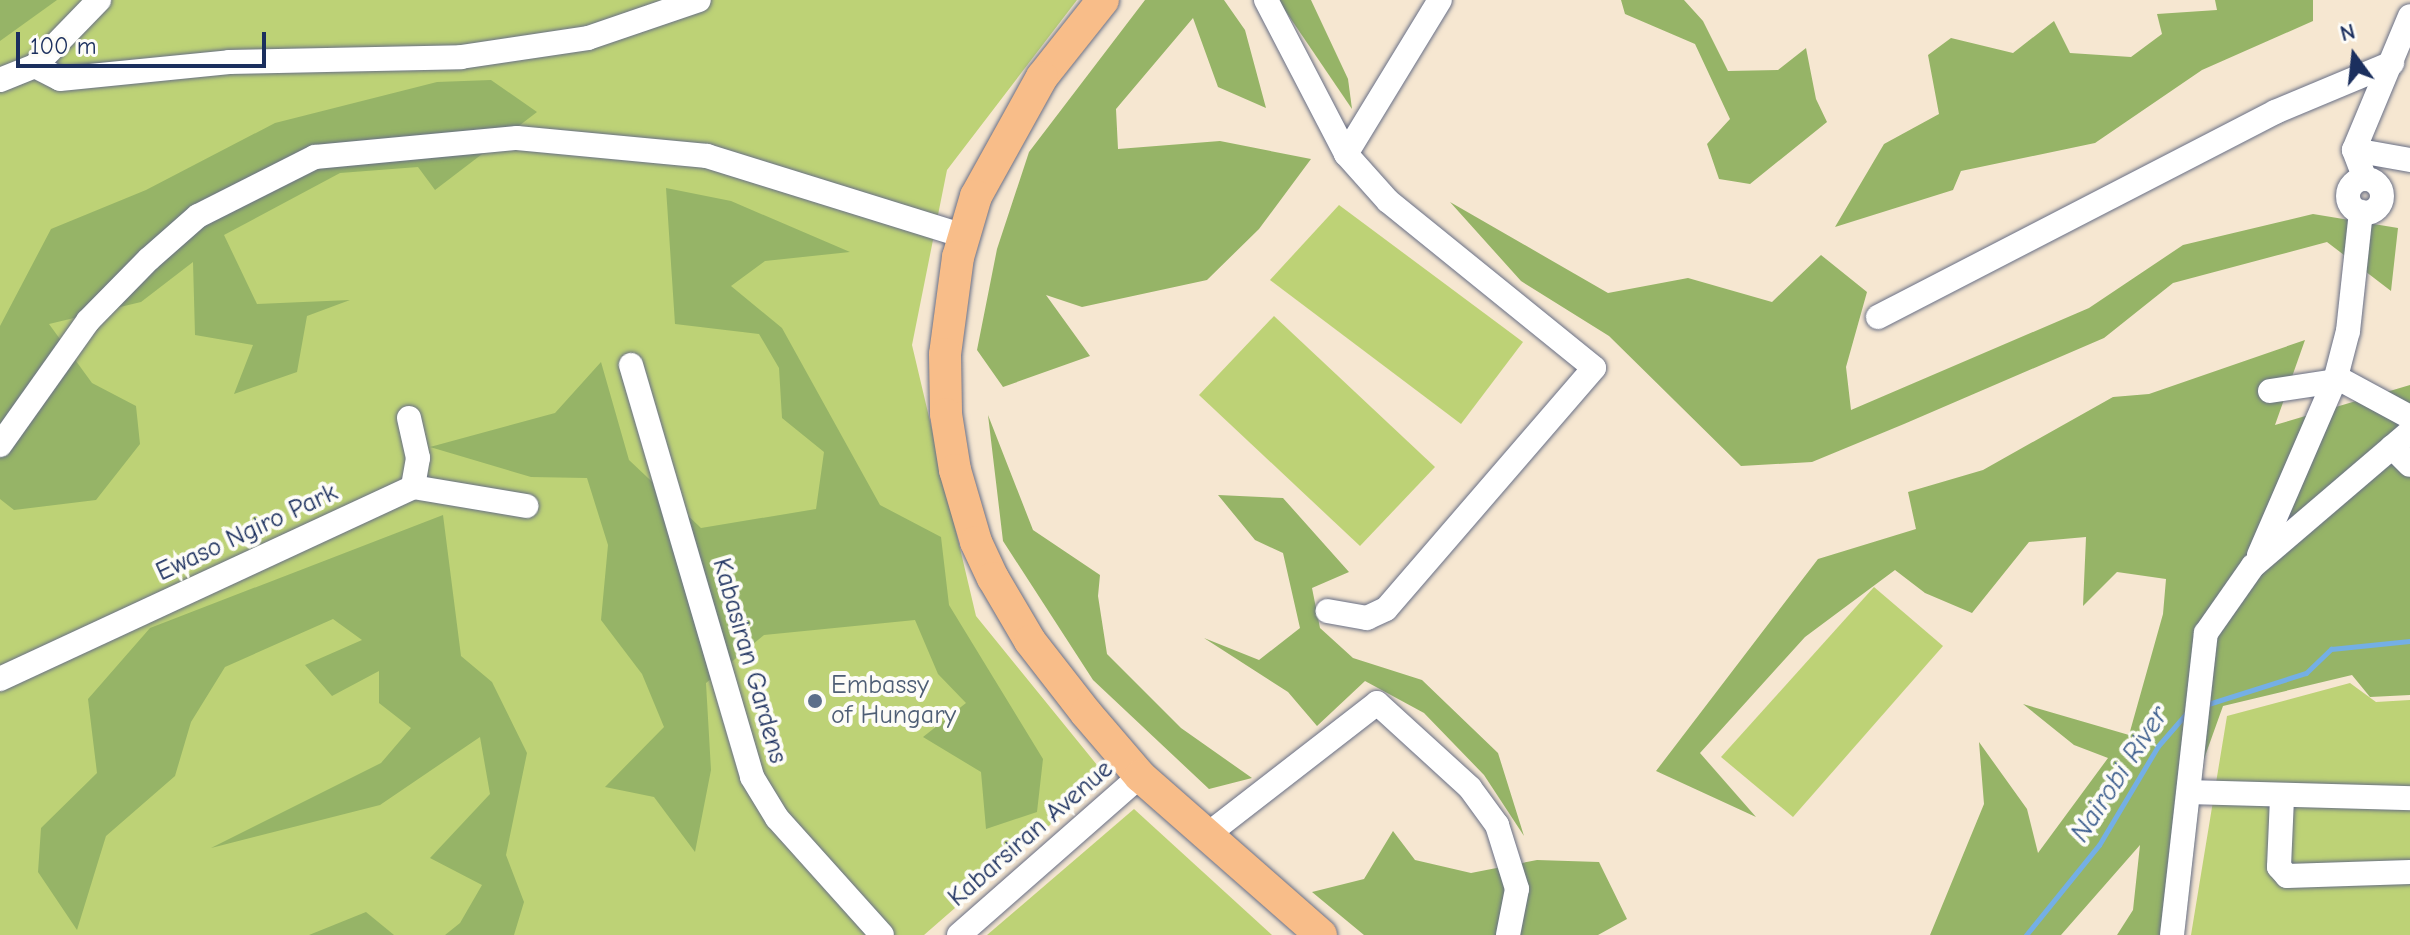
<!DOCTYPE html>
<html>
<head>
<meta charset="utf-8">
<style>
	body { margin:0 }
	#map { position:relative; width:2410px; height:935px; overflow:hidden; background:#f6e7d1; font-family:"Comic Neue",sans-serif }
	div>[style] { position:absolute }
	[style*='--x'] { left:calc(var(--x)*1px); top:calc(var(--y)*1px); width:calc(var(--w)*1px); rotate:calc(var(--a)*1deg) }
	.green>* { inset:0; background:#bdd276 }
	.forest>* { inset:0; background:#96b467 }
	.stream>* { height:5px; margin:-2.5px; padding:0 2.5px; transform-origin:2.5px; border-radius:2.5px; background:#74afe5 }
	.roads { filter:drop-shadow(0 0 2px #686f86) drop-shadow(0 0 2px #686f86) }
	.minor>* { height:24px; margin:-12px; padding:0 12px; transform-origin:12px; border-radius:12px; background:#fff }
	.minor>.ring { margin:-12px; padding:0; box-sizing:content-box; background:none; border:24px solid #fff; border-radius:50% }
	.major>* { height:32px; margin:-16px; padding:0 16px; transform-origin:16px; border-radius:16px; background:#f8bd89 }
	.dots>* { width:22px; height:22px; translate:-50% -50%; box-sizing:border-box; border:4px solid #fdfcf7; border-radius:50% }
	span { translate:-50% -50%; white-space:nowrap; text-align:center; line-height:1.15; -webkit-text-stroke:8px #fdfcf7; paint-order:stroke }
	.street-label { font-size:26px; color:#1b2f5e }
	.service-label { font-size:26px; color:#4e5e75 }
	.left { translate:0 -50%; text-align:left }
	.water-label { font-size:28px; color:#3a5c8d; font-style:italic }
	.north { position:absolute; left:2314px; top:16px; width:80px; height:80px; -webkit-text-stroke:6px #fdfcf7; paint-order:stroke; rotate:345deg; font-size:22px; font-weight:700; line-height:32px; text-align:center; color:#1b2f5e }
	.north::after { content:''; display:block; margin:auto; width:28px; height:36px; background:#1b2f5e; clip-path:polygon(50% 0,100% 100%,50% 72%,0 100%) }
	.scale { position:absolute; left:16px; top:32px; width:250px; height:36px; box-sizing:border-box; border:4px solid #1b2f5e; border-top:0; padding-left:10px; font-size:24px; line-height:28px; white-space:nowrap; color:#1b2f5e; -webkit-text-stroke:6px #fdfcf7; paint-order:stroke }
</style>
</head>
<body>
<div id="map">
	<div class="green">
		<i style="clip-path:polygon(0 0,1077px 0,947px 170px,912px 345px,976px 616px,1106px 776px,924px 935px,0 935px)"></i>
		<i style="clip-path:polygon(1339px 205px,1523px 342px,1461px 424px,1270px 280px)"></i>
		<i style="clip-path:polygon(1274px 316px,1435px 467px,1360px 546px,1199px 395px)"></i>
		<i style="clip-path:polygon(1874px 587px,1943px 646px,1793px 817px,1721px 757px)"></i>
		<i style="clip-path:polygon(2350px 683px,2376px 702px,2410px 700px,2410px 935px,2191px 935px,2227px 716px)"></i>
		<i style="clip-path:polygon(1134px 809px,1272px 935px,987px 935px)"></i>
	</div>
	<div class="forest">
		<i style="clip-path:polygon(0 0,57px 0,0 41px)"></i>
		<i style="clip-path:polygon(1145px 0,1224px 0,1245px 30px,1266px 108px,1218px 87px,1193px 18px,1116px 109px,1118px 149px,1220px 141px,1311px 159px,1259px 229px,1207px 280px,1082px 307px,1046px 295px,1090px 356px,1003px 387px,977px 350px,997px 249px,1029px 152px)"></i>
		<i style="clip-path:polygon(1278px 0,1311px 0,1348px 79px,1352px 109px)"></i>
		<i style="clip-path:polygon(1621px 0,1684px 0,1703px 21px,1728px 71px,1778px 70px,1806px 48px,1816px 99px,1827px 122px,1750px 184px,1719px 179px,1707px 144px,1730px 119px,1695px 44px,1625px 14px)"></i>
		<i style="clip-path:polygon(2215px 0,2313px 0,2313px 21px,2202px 70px,2095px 143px,1961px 171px,1953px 190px,1835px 227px,1884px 144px,1939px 114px,1928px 55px,1951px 38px,2013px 53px,2054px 21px,2070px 53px,2131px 57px,2162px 34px,2157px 14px,2217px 10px)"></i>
		<i style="clip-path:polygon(491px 80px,537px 112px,435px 190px,418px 167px,340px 173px,224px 235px,257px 304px,350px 300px,307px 316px,297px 372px,234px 394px,253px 345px,195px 335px,193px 262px,141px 302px,49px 324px,92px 383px,136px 406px,140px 444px,96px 500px,14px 510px,0 499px,0 326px,51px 229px,146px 190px,275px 123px,437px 82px)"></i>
		<i style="clip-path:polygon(666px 188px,731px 201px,850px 252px,765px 261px,731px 286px,782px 328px,880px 505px,941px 537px,949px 605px,1043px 759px,1037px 812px,986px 829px,981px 772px,923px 737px,966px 703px,938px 674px,915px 620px,764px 635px,706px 683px,711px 770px,695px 852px,654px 797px,605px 787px,664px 727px,642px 674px,601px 620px,608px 545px,587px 478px,531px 477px,430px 447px,555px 413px,601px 362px,629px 460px,701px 528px,816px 509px,824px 452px,782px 418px,779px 368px,759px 334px,675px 324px)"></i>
		<i style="clip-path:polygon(1450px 202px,1608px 293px,1688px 278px,1772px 302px,1821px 255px,1867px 292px,1846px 367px,1851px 410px,2089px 308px,2183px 245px,2313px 214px,2398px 228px,2391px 291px,2327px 242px,2173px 283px,2104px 338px,1904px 424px,1812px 462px,1741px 466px,1609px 336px,1521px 281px)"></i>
		<i style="clip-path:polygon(2305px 340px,2275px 425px,2410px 385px,2410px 695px,2370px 697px,2352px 675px,2223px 706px,2204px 759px,2184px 935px,2117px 935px,2133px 910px,2140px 845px,2061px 935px,1930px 935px,1984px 804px,1979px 742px,2027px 809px,2038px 853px,2108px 758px,2074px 745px,2023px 704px,2129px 735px,2163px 614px,2166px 579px,2117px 572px,2083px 606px,2086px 537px,2029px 542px,1972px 613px,1925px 593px,1895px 570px,1805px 637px,1700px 753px,1756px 817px,1656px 771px,1818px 559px,1916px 529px,1908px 492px,1983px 470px,2113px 397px,2149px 394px)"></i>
		<i style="clip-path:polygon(988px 415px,1033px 530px,1100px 575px,1098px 596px,1107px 654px,1181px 728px,1252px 778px,1209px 789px,1093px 680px,1003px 541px)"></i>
		<i style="clip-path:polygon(1218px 495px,1283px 498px,1349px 572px,1312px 588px,1320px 628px,1353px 658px,1422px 680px,1498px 753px,1524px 836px,1484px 775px,1424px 713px,1365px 681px,1317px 726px,1288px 692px,1204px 638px,1259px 660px,1300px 628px,1283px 553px,1255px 540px)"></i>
		<i style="clip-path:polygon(443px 515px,461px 656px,492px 682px,527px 753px,506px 855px,524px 902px,514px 935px,445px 935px,460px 923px,482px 885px,430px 858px,490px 794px,480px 737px,380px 805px,211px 848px,381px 763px,411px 728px,379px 703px,379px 671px,332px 696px,305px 665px,362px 640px,333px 619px,225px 667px,191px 722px,175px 776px,106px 836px,77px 930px,38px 872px,41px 828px,97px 773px,88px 699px,150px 628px)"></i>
		<i style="clip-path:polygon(1393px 831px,1415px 860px,1471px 873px,1537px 860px,1599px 862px,1627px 919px,1598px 935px,1364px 935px,1312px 892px,1364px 879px)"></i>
		<i style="clip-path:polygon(366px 912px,394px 935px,309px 935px)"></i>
	</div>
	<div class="stream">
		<i style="--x:2205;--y:705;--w:106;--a:-17.6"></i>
		<i style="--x:2306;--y:673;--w:35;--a:-44"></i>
		<i style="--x:2331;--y:649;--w:79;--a:-5.8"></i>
		<i style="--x:2026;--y:935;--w:116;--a:-51"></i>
		<i style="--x:2099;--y:845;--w:115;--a:-59.2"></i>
		<i style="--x:2158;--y:746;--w:50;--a:-49"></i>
	</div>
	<div class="roads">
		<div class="minor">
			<i style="--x:1266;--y:0;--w:174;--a:62.5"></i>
			<i style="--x:1346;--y:154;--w:63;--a:48.2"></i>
			<i style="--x:1388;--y:201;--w:265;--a:39"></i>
			<i style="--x:1594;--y:368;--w:318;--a:130.8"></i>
			<i style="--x:1386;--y:609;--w:21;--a:155"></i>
			<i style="--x:1367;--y:618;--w:40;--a:-170"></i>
			<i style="--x:35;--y:66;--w:28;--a:27"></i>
			<i style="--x:60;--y:79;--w:170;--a:-5.7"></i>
			<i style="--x:229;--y:62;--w:232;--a:-1.2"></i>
			<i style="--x:461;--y:57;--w:128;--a:-8.5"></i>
			<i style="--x:588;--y:38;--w:117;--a:-18.9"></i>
			<i style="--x:0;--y:80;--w:38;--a:-22"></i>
			<i style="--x:35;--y:66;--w:92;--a:-45.9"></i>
			<i style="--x:2354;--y:150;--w:57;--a:10.1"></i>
			<i style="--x:1346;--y:154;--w:180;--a:-58.6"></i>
			<i style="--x:2365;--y:179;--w:31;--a:-111"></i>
			<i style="--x:2354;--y:150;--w:145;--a:-67.3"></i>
			<i class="ring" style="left:2348px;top:179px;width:10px;height:10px"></i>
			<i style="--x:1878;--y:317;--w:447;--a:-27.3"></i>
			<i style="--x:2275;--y:112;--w:127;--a:-22.7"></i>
			<i style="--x:631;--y:365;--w:429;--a:73.6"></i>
			<i style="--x:752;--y:777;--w:48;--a:58.6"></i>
			<i style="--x:777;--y:818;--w:157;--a:48.1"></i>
			<i style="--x:2336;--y:377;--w:84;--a:28.4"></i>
			<i style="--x:2270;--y:391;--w:66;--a:-8.7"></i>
			<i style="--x:409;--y:418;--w:41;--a:77.3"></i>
			<i style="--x:418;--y:458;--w:29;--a:100"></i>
			<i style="--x:0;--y:445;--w:152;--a:-54.6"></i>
			<i style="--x:88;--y:321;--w:87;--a:-45.5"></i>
			<i style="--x:149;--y:259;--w:65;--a:-41.3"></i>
			<i style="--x:198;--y:216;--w:131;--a:-26.8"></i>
			<i style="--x:315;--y:157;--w:203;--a:-5.4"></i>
			<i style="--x:517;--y:138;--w:191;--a:5.4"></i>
			<i style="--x:707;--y:156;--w:269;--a:17.3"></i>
			<i style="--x:2392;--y:447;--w:25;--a:45"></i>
			<i style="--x:2259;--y:555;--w:194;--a:-66.6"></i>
			<i style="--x:2336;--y:377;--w:48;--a:-75.4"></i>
			<i style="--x:2348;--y:331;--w:120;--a:-83.8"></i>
			<i style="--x:0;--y:679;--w:455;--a:-24.9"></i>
			<i style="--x:413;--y:487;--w:115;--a:9.5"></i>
			<i style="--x:2190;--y:792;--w:220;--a:1.6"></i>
			<i style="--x:2282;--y:798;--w:69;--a:92.5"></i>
			<i style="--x:2279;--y:867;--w:12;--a:48"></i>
			<i style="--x:2287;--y:876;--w:123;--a:-1.9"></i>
			<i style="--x:1207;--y:835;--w:215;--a:-37.8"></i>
			<i style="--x:1377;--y:703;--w:126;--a:42.4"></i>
			<i style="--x:1470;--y:788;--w:46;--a:53.9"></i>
			<i style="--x:1497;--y:825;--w:67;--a:72.6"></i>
			<i style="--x:1517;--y:889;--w:47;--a:101.1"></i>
			<i style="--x:959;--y:935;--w:241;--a:-41.3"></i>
			<i style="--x:2172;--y:935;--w:304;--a:-83.6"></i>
			<i style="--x:2206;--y:633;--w:82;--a:-55"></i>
			<i style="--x:2253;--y:566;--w:206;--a:-40.5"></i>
		</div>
		<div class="major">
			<i style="--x:1103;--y:0;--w:98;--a:128.4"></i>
			<i style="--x:1042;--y:77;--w:136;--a:119"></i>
			<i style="--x:976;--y:196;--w:64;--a:106.4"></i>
			<i style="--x:958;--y:257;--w:98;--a:97.6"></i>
			<i style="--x:945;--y:354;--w:60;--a:89"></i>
			<i style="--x:946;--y:414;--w:57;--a:80.9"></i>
			<i style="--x:955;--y:470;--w:75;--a:73.7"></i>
			<i style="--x:976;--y:542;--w:40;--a:65"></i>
			<i style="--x:993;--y:578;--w:73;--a:59.6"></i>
			<i style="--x:1030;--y:641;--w:91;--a:52.1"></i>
			<i style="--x:1086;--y:713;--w:83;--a:49.4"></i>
			<i style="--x:1140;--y:776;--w:241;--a:41.3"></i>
		</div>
	</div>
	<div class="dots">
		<i style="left:815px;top:701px;background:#5c6f8a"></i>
	</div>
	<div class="street-label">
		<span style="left:247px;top:533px;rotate:-25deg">Ewaso Ngiro Park</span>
		<span style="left:749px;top:661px;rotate:74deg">Kabasiran Gardens</span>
		<span style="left:1031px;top:834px;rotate:-41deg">Kabarsiran Avenue</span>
	</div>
	<div class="service-label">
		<span class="left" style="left:831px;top:701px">Embassy<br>of Hungary</span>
	</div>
	<div class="water-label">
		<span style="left:2119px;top:774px;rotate:-57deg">Nairobi River</span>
	</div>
	<div class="north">N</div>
	<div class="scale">100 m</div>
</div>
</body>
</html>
